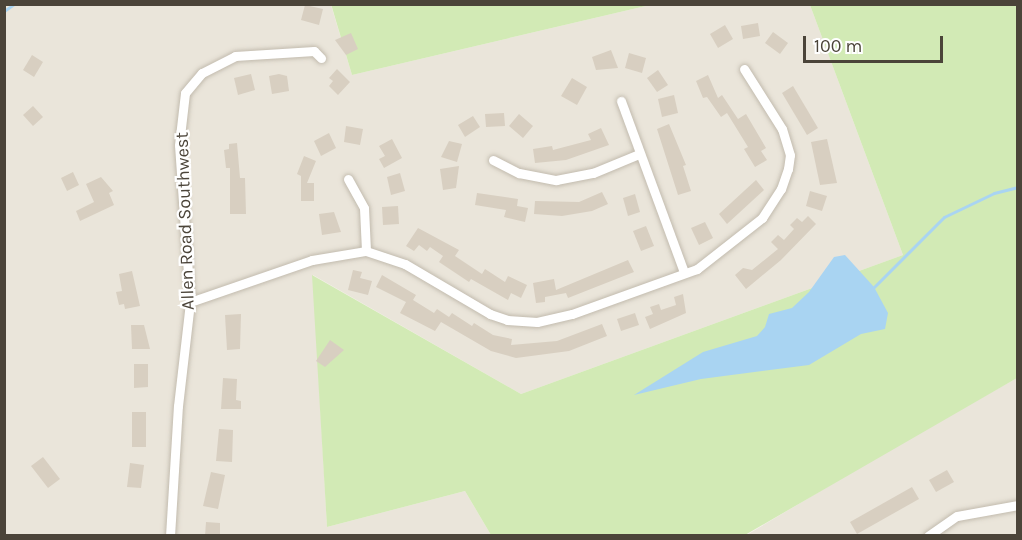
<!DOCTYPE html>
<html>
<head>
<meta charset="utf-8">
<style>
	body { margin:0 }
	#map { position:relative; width:1022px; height:540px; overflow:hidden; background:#f6f3ec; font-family:Karla,sans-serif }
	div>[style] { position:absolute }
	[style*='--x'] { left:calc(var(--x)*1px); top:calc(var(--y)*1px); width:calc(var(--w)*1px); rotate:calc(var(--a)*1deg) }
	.residential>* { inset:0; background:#eae5da }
	.green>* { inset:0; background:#d2eab5 }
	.water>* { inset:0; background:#a9d4f2 }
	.stream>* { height:3px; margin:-1.5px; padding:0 1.5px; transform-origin:1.5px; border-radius:1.5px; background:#a9d4f2 }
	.building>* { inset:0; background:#d8cfc1 }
	.roads { filter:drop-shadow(0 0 2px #c2bbae) drop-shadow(0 0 2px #c2bbae) }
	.street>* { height:9px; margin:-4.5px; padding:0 4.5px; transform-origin:4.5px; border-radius:4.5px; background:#fff }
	span { translate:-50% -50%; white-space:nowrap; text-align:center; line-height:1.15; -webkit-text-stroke:4.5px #fff; paint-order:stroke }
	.street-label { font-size:18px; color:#4b4439 }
	.frame { position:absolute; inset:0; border:6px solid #4b4439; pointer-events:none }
	.scale { position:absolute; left:803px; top:36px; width:140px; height:27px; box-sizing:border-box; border:3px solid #4b4439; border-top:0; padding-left:8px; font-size:18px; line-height:21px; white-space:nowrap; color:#4b4439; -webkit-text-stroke:4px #fff; paint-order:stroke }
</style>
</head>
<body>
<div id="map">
	<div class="residential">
		<i style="clip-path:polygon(4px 5px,331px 5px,352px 75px,650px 5px,810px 5px,903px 255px,521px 394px,313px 275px,327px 527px,465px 491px,491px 535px,5px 535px)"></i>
		<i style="clip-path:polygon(1017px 378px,1017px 535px,745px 536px,906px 440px)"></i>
	</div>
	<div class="green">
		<i style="clip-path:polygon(331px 4px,650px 5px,352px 75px)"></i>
		<i style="clip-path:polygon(810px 5px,1017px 5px,1017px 378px,745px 535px,491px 535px,465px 491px,327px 527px,312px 275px,521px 394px,903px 255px)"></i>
	</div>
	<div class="water">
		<i style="clip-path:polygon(845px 255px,874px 287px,888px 313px,885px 329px,861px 334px,809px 365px,701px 379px,634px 395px,703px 352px,757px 336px,765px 327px,769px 314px,792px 308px,809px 292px,834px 257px)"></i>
	</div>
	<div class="stream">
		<i style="--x:4;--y:11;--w:12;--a:-35"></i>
		<i style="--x:874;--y:287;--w:99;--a:-45"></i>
		<i style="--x:944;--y:217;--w:55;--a:-25.6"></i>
		<i style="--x:994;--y:193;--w:25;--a:-14"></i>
	</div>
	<div class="building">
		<i style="clip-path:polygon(305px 5px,323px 9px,319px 25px,301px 20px)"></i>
		<i style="clip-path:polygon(758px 23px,760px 36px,743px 39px,741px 26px)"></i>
		<i style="clip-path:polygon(725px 25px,733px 39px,718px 48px,710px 34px)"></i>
		<i style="clip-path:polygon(773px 32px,788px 43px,780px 54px,765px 43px)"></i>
		<i style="clip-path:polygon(351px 33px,358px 49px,346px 55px,335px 40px)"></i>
		<i style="clip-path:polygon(611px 50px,618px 68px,596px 70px,592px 57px)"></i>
		<i style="clip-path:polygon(629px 53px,646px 58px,642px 73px,625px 68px)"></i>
		<i style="clip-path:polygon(32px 55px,43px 62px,34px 77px,23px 70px)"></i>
		<i style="clip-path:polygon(337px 69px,350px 82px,338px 95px,329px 86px,333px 81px,329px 78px)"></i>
		<i style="clip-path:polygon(658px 70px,668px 85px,657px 92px,647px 78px)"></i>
		<i style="clip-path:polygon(251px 74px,255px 90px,238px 95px,234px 78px)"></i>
		<i style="clip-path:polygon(279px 74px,287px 76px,289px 91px,272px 94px,269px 76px)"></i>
		<i style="clip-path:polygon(708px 75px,718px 98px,722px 95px,738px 119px,746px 114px,766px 148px,761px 151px,767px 160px,755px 167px,744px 149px,748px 147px,727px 113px,721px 117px,707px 97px,703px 98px,696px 81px)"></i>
		<i style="clip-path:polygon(572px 78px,587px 87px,577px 105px,561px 96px)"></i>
		<i style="clip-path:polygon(793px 86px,818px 128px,807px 135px,782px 93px)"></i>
		<i style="clip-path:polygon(674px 95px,678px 113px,662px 117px,658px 99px)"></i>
		<i style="clip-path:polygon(33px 106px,43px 117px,33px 126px,23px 115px)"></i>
		<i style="clip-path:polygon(504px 113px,505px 126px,486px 127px,485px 114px)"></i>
		<i style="clip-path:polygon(519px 114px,533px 126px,523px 138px,509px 126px)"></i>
		<i style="clip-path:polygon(473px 116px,480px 127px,465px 137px,458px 125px)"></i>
		<i style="clip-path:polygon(669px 124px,686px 165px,683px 166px,691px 191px,678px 195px,657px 129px)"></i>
		<i style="clip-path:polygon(346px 126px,363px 129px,360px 145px,344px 142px)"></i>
		<i style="clip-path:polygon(601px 128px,609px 145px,566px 160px,535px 163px,533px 149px,552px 146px,553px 150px,591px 140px,588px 134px)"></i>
		<i style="clip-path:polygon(329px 133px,336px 148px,321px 156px,314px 141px)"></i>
		<i style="clip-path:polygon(392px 139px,402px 158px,384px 168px,379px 159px,385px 156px,379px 146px)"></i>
		<i style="clip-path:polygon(827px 139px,837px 183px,820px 185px,811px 142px)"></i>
		<i style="clip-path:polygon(449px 141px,462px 144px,457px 162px,441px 157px)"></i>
		<i style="clip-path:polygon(237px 143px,240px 178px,245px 178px,246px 214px,230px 214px,230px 168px,226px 168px,224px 150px,229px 149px,229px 144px)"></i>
		<i style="clip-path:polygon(304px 156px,316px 161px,307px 183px,314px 183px,314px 201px,301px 201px,301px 176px,297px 174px)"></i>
		<i style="clip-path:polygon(459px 166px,456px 188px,443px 190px,440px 169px)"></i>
		<i style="clip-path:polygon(73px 172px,79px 185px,67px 191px,61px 178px)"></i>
		<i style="clip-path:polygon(400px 173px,405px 191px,391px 195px,387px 177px)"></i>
		<i style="clip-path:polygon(101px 177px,113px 191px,109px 193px,114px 205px,80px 221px,76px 211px,94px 202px,86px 184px)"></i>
		<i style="clip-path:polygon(756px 180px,764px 190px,727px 224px,719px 214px)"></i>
		<i style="clip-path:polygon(810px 191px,827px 196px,822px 211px,806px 206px)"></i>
		<i style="clip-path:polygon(602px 192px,608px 204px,592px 211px,562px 216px,534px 214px,535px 201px,579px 202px)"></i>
		<i style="clip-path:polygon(477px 193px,518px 199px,517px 206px,528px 208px,525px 222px,504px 217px,506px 210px,475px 205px)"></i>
		<i style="clip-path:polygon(635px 194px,640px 212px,628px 216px,623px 198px)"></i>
		<i style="clip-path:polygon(398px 206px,399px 224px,383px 225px,382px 207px)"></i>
		<i style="clip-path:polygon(334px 212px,341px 232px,322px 235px,319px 214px)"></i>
		<i style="clip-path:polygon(808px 216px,816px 224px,781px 260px,746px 289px,735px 275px,743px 268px,752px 270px,778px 249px,771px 242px,778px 235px,784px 240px,794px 229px,790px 225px,797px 218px,802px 222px)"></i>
		<i style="clip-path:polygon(705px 222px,713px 238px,699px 245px,691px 228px)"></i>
		<i style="clip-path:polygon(646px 226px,654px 246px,641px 251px,633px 231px)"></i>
		<i style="clip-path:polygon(418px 228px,459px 250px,455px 256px,482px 274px,485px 269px,505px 282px,508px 276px,527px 285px,521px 298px,511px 293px,508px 300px,471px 279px,469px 282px,439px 262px,443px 256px,430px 247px,427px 251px,419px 245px,414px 251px,406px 246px)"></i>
		<i style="clip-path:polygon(628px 260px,634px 272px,568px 298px,566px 293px,545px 297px,545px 302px,536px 303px,533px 283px,554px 279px,556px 290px)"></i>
		<i style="clip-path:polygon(353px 270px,362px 272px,360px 278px,372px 281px,368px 295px,348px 290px)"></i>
		<i style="clip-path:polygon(132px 271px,140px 306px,125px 309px,124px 304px,119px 305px,116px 292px,122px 291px,119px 274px)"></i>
		<i style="clip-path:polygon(382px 275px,416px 295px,413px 300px,434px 313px,437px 309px,449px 317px,452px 313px,472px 326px,474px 323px,493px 335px,512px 339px,511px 345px,557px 341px,602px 324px,607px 336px,569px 351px,516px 358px,491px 351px,441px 322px,435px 331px,400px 313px,406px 302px,376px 287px)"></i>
		<i style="clip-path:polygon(683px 294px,686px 313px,650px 329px,645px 317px,653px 314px,650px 307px,659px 304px,661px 310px,676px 305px,674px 297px)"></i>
		<i style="clip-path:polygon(635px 313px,639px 325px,621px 331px,617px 319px)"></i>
		<i style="clip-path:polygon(241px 314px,240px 349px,227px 350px,225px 315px)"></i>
		<i style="clip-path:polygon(131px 325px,144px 325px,150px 349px,132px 349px)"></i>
		<i style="clip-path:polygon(330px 340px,344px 350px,325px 367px,316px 361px)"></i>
		<i style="clip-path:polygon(134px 364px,148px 364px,148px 387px,134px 388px)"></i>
		<i style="clip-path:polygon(223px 378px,237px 379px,236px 400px,241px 401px,241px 409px,221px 409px)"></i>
		<i style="clip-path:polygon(132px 412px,146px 412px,146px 447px,132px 447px)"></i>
		<i style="clip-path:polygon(219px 429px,233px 430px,232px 462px,216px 461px)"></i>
		<i style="clip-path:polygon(43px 457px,60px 479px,48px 488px,31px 466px)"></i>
		<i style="clip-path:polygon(130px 463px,144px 465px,141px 488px,127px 487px)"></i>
		<i style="clip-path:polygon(947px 470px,954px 482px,936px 492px,929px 480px)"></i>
		<i style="clip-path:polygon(211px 472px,225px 475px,218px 509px,203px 506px)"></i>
		<i style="clip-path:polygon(912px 487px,919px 499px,857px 534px,850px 522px)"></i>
		<i style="clip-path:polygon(206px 522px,220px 523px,220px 536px,205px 536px)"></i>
	</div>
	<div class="roads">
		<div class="street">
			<i style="--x:621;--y:101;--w:182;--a:69.8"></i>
			<i style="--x:493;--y:160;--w:29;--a:27"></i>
			<i style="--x:519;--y:173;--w:38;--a:11"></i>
			<i style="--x:556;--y:180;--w:38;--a:-11"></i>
			<i style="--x:593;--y:173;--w:50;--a:-22.4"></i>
			<i style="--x:348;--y:179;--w:33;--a:61"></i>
			<i style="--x:364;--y:208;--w:43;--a:87.3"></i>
			<i style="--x:190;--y:302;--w:129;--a:-19"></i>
			<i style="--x:312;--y:260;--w:55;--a:-9.5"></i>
			<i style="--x:366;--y:251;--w:41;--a:18.4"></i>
			<i style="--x:405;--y:264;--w:99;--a:30.5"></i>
			<i style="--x:490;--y:314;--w:18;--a:19"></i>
			<i style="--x:507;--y:320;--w:30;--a:4"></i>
			<i style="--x:537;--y:322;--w:36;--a:-13"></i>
			<i style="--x:572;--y:314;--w:133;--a:-19.8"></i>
			<i style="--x:697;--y:269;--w:83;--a:-38.1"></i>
			<i style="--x:762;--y:218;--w:35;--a:-57"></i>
			<i style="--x:781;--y:189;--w:21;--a:-71"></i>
			<i style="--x:788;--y:169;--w:14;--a:-82"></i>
			<i style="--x:790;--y:155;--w:27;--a:-107"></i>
			<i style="--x:782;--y:129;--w:71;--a:-122.3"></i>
			<i style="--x:170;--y:536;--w:130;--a:-86.5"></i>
			<i style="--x:178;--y:406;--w:105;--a:-83.4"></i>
			<i style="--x:190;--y:302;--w:157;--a:-94"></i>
			<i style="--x:179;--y:145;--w:52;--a:-83.4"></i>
			<i style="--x:185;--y:93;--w:26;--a:-50"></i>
			<i style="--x:202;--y:73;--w:37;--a:-27"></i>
			<i style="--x:235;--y:56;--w:79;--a:-3.6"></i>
			<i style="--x:314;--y:51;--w:10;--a:45"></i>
			<i style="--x:928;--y:536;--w:35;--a:-35"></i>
			<i style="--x:957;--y:516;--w:62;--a:-10.2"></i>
		</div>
	</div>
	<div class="street-label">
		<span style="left:185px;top:221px;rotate:-92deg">Allen Road Southwest</span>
	</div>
	<div class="frame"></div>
	<div class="scale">100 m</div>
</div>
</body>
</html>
